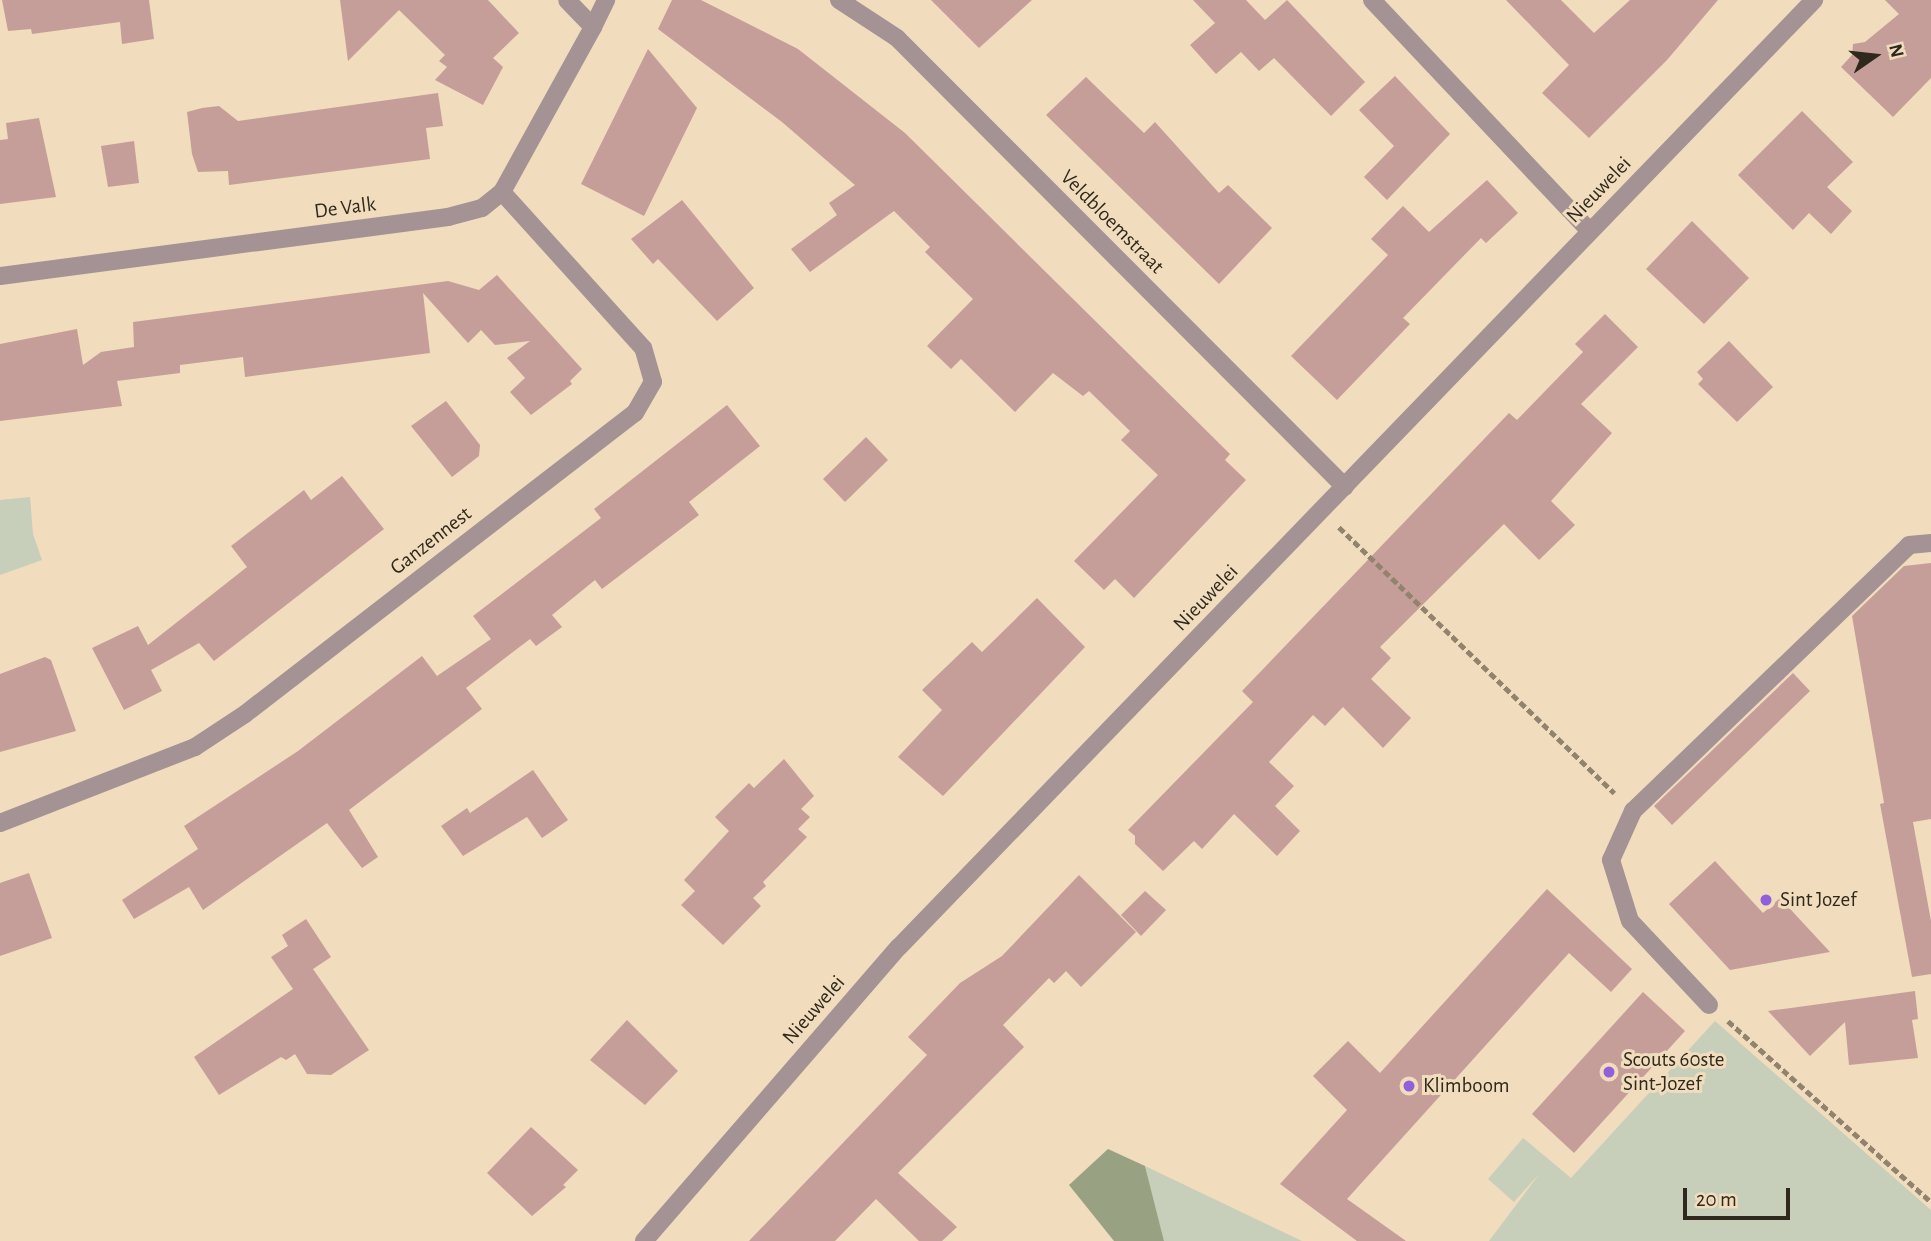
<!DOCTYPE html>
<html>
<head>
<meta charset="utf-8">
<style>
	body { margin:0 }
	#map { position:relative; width:1931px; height:1241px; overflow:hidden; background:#f1dcbd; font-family:"Alegreya Sans",sans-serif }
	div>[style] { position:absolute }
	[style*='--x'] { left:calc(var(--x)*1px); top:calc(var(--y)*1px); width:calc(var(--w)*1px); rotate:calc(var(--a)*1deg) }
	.green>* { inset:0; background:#c7ceb9 }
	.forest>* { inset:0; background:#98a283 }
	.building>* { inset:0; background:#c59e99 }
	.path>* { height:4.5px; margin-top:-2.25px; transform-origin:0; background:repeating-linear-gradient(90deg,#91836d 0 7px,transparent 0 10.5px) }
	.service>* { height:18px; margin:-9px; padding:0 9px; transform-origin:9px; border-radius:9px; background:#a49294 }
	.minor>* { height:18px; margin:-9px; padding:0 9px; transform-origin:9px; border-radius:9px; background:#a49294 }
	.dots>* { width:19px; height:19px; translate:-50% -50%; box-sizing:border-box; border:4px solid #f1dcbd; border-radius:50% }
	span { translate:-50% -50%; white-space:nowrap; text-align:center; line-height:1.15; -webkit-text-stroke:6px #f1dcbd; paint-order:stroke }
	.street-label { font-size:21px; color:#2f281c }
	.poi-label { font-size:21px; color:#2f281c }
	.left { translate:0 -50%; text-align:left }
	.north { position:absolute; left:1840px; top:21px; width:70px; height:70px; -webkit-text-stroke:5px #f1dcbd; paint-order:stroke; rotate:76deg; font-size:19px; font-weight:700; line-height:28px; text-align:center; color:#2f281c }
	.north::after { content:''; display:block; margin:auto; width:24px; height:32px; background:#2f281c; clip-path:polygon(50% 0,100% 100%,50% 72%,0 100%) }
	.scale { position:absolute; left:1683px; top:1188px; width:107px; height:32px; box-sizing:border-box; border:4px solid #2f281c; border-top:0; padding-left:9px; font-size:21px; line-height:24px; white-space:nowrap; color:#2f281c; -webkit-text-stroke:5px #f1dcbd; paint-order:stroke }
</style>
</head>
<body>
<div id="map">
	<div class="green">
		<i style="clip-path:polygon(30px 497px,33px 534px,42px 560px,0 575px,0 500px)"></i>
		<i style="clip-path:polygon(1715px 1021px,1931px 1210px,1931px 1241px,1489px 1241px,1540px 1173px,1514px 1202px,1488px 1179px,1523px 1138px,1571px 1178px)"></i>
		<i style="clip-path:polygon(1145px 1166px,1302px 1241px,1164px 1241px)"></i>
	</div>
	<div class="forest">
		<i style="clip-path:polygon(1108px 1149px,1145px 1166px,1164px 1241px,1114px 1241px,1069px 1185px)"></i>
	</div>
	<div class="building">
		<i style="clip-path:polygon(2px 0,149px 0,154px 39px,122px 44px,120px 22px,32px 34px,31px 29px,8px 31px)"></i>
		<i style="clip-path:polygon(340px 0,488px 0,519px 33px,493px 58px,503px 67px,483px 105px,435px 80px,447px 67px,439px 61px,445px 55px,399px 10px,348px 61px)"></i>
		<i style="clip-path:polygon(672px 0,701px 0,798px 49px,905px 133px,1230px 454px,1225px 460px,1246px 480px,1134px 598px,1115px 579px,1104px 590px,1074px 561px,1158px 475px,1121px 440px,1130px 431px,1089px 391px,1083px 396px,1053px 373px,1015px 412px,961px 359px,951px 369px,927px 346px,973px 299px,925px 252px,930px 247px,894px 211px,810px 272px,791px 249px,837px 215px,829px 203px,855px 185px,782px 122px,658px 29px)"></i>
		<i style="clip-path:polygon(931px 0,1032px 0,979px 48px)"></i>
		<i style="clip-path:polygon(1193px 0,1246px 0,1265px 20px,1287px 0,1365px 82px,1331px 116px,1274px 58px,1259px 71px,1241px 52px,1216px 74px,1190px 45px,1215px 23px)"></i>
		<i style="clip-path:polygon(1506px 0,1561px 0,1594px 33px,1630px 0,1718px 0,1667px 60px,1589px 138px,1542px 93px,1569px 65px)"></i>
		<i style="clip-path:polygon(1885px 0,1931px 0,1931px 78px,1893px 117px,1841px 67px,1852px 55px,1853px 44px,1865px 42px,1899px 14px)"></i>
		<i style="clip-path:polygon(648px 49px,697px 108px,644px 216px,581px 184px)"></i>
		<i style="clip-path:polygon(1395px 76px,1450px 134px,1387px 200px,1364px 177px,1394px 146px,1359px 110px)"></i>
		<i style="clip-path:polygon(1086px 77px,1144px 133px,1155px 122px,1219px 193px,1228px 185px,1272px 228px,1219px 284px,1046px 115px)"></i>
		<i style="clip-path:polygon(438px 93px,443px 126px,426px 128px,430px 159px,229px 185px,228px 171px,198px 172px,192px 154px,187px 112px,202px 108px,219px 106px,238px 121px)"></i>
		<i style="clip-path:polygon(1802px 111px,1853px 162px,1827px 187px,1852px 211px,1831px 234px,1809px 213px,1793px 230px,1738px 175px)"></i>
		<i style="clip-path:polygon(39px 118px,56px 197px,0 204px,0 140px,8px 139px,6px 123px)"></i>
		<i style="clip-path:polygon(134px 141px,139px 183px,108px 187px,101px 146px)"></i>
		<i style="clip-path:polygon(1487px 180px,1518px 213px,1486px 243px,1481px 238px,1403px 318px,1410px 324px,1337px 400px,1291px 356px,1388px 255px,1371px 239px,1403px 206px,1429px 232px)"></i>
		<i style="clip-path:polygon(682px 200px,754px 288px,717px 321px,658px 259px,653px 264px,631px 239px)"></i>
		<i style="clip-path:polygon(1692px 221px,1749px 278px,1704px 324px,1646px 269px)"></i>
		<i style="clip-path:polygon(497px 275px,582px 369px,570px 381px,572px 384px,531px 415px,510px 392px,525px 378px,507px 358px,530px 341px,495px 345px,481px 330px,468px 343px,423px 293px,430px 353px,245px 377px,243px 357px,180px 365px,180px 373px,117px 381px,122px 406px,0 421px,0 344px,77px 329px,83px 365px,101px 352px,134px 347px,133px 322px,448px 281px,479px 290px)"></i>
		<i style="clip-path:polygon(1605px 314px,1638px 347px,1581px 404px,1612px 433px,1551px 501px,1575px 525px,1539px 560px,1504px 524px,1380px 647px,1391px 658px,1371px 679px,1411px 718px,1383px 748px,1343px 707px,1325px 726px,1313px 715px,1269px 762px,1294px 786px,1275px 806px,1300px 831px,1277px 856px,1234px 814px,1202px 849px,1194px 841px,1163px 871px,1135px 844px,1135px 836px,1128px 830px,1253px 702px,1242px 691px,1509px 413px,1517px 420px,1583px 352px,1575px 344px)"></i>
		<i style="clip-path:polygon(1729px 341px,1773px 387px,1737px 422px,1698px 384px,1703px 379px,1697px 372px)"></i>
		<i style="clip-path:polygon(446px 401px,480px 445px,479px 456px,452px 477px,411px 426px)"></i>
		<i style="clip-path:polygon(727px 405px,760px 446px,689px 502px,699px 515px,602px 589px,595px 580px,552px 615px,562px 627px,536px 646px,530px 639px,466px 688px,482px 709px,349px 810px,378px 857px,362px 868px,327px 823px,203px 910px,189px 887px,134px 919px,122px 900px,198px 849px,184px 826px,298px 751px,422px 656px,437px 676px,491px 639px,473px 616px,601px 518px,594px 509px)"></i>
		<i style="clip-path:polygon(866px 437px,888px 460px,845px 502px,823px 479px)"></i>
		<i style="clip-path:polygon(342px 476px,384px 529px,214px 661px,199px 643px,151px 670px,162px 691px,124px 710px,92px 648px,138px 626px,148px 645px,247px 567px,231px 546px,304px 490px,311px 500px)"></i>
		<i style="clip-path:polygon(1931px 563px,1931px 819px,1913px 822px,1931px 921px,1931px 974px,1912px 977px,1880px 804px,1884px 803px,1852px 616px,1904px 566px)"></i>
		<i style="clip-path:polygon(1037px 598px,1085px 647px,943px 796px,898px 757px,942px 710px,922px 690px,972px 642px,982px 652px)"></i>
		<i style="clip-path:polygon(45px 657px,51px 660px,76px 731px,0 752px,0 674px)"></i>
		<i style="clip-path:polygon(1793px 673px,1810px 691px,1672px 825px,1654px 806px)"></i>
		<i style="clip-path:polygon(784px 759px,814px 796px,801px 809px,810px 817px,798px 829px,807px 837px,763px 882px,766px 886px,753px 898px,761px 906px,723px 945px,681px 905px,695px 891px,684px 880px,729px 831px,715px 817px,749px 783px,754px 788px)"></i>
		<i style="clip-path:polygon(533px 770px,568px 820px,542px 838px,527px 817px,463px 856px,441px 826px,467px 808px,470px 813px)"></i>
		<i style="clip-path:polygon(1715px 861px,1763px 913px,1780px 898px,1830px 952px,1730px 970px,1669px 904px)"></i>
		<i style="clip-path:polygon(29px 873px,52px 938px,0 956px,0 883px)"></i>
		<i style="clip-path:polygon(1079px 875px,1136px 932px,1081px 987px,1066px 971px,1054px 983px,1049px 978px,1003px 1025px,1024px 1047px,898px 1173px,957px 1227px,942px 1241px,919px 1241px,876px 1199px,835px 1241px,749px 1241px,927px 1055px,908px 1037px,960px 983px,1002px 956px)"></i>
		<i style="clip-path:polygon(1547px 889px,1632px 969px,1611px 992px,1569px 953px,1347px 1199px,1406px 1241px,1357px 1241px,1280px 1184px,1347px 1110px,1313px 1076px,1348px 1041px,1380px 1073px)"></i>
		<i style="clip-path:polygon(1145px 891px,1166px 910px,1141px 936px,1121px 915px)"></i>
		<i style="clip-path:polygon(306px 919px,331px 957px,313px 969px,369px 1050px,331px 1075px,307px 1074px,295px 1054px,286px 1060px,281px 1057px,219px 1095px,194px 1057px,293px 989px,271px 957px,288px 946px,282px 935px)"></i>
		<i style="clip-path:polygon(1915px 991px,1918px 1019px,1912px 1020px,1918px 1058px,1849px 1065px,1845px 1022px,1810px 1056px,1768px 1011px)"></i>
		<i style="clip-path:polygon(1643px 992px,1685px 1031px,1574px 1153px,1532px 1114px)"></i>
		<i style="clip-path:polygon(627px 1020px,678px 1071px,645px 1105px,590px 1060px)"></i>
		<i style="clip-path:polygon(531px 1127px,578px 1170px,563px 1185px,566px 1187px,532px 1216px,487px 1173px)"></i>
	</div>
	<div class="path">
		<i style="--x:1339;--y:527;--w:383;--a:44"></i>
		<i style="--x:1728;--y:1021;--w:272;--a:41.7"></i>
	</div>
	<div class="service">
		<i style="--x:1709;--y:1005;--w:115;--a:-133.2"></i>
		<i style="--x:1630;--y:921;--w:64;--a:-107.3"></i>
		<i style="--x:1611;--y:860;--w:54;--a:-65.8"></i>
		<i style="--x:1633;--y:811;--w:383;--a:-43.9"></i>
		<i style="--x:1909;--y:545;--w:22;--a:-5"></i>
	</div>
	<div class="minor">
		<i style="--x:839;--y:0;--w:69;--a:33.2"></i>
		<i style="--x:897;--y:38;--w:634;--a:45.06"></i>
		<i style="--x:1372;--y:0;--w:318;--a:46.7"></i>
		<i style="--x:593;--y:27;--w:30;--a:-64"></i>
		<i style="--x:0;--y:276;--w:452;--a:-7.5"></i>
		<i style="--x:448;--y:217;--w:35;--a:-15"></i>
		<i style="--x:482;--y:208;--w:26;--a:-39"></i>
		<i style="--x:502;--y:192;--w:188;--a:-61.1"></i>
		<i style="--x:593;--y:27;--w:37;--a:-134"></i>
		<i style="--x:0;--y:823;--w:209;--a:-21.3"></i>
		<i style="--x:195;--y:747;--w:60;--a:-33.4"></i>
		<i style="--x:245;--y:714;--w:493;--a:-37.7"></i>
		<i style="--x:635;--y:413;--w:36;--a:-60"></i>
		<i style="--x:653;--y:382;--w:35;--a:-106"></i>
		<i style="--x:643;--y:348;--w:210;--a:-132.1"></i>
		<i style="--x:644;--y:1241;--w:389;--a:-49.1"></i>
		<i style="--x:899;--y:947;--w:1317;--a:-45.98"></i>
	</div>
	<div class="dots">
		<i style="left:1766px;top:900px;background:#905fd9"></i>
		<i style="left:1609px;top:1072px;background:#905fd9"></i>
		<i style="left:1409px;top:1086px;background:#905fd9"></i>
	</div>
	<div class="street-label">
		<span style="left:1599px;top:190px;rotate:-46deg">Nieuwelei</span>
		<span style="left:345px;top:208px;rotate:-7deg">De Valk</span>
		<span style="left:1112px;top:222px;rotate:45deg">Veldbloemstraat</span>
		<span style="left:431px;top:541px;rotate:-38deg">Ganzennest</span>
		<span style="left:1206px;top:598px;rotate:-46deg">Nieuwelei</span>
		<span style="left:814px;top:1010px;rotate:-49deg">Nieuwelei</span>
	</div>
	<div class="poi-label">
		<span class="left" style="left:1780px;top:900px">Sint Jozef</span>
		<span class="left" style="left:1623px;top:1072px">Scouts 60ste<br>Sint-Jozef</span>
		<span class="left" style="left:1423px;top:1086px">Klimboom</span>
	</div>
	<div class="north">N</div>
	<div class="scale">20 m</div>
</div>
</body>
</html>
